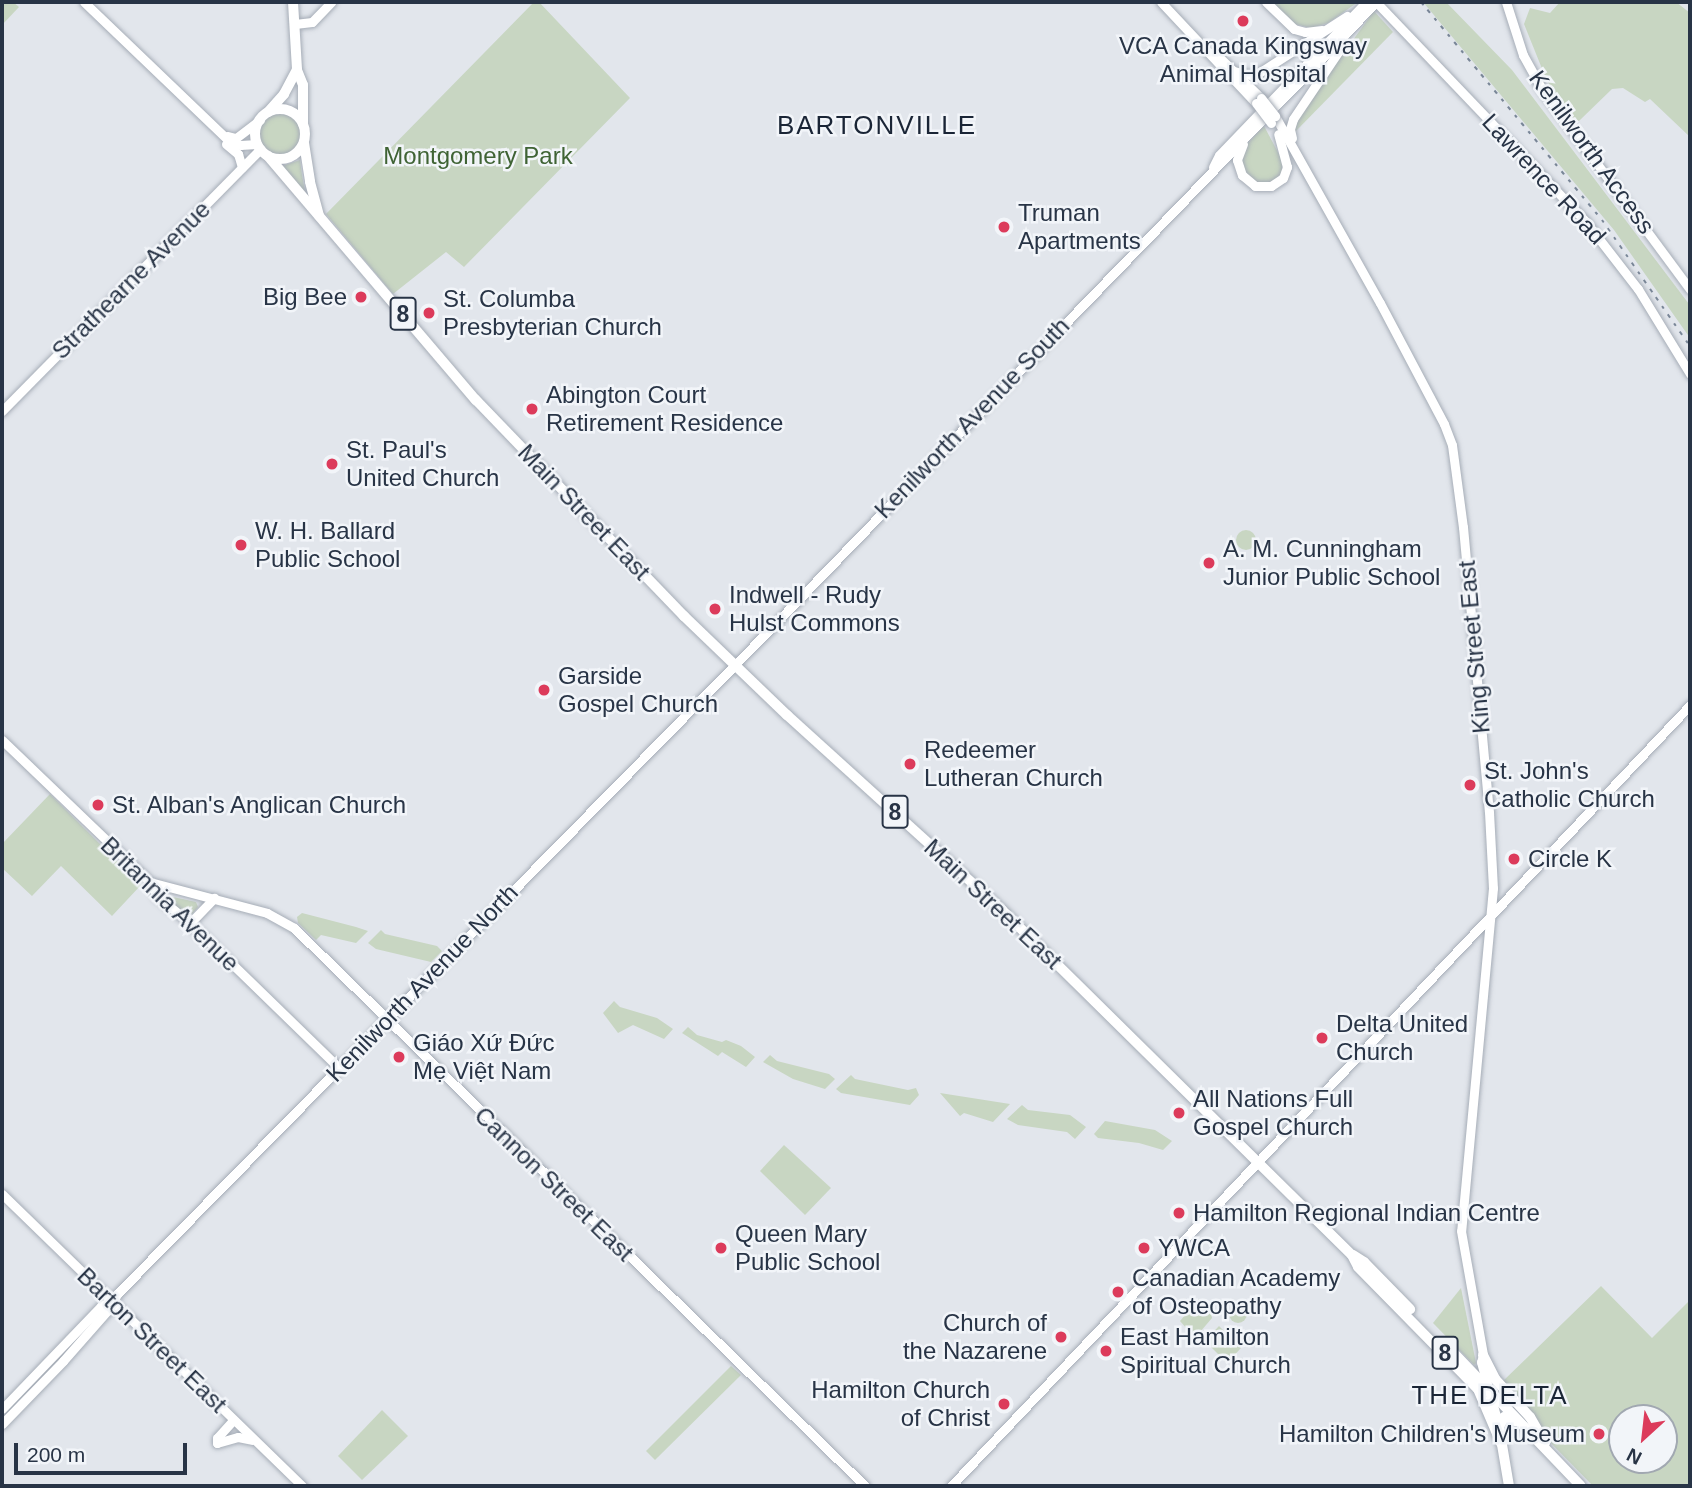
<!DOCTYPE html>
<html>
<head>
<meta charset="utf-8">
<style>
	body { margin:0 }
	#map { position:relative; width:1692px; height:1488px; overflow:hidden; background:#e2e6ec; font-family:Arial,sans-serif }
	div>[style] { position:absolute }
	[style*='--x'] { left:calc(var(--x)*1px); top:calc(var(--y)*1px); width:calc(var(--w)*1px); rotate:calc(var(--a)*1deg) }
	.green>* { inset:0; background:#c8d6c2 }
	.round { border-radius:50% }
	.roads { filter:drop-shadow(0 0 2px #a6adb7) drop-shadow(0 0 2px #a6adb7) }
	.secondary>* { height:9px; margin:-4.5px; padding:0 4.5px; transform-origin:4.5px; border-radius:4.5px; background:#fff }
	.primary>* { height:10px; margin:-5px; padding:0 5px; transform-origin:5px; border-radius:5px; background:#fff }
	.primary>.ring { margin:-5px; padding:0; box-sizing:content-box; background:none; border:10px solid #fff; border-radius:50% }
	.rail>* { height:2px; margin-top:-1px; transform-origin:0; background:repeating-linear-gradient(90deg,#798697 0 3.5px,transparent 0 10.5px) }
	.bridges { filter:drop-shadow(0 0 2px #a6adb7) drop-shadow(0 0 2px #a6adb7) }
	.secondary-bridge>* { height:9px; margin:-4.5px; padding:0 4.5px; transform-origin:4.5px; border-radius:4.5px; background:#fff }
	.dots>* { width:19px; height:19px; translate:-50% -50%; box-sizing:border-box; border:4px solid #f2f5f9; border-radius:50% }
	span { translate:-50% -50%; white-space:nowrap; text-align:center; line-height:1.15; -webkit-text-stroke:5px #f2f5f9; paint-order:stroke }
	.shield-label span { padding:2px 5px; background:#f2f5f9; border:2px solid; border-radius:5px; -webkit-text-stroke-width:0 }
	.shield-label { font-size:23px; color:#283446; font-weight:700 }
	.poi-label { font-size:24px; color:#283446 }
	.left { translate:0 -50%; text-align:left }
	.right { translate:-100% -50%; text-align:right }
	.street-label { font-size:24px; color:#283446 }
	.park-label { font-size:24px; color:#3f6334 }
	.neighbourhood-label { font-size:26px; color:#1a2536; letter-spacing:2px }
	.frame { position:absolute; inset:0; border:4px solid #283446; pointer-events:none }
	.north { position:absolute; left:1608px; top:1404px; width:70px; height:70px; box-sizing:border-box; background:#f2f5f9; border:2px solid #a1a8b1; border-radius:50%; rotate:207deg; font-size:19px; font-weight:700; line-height:28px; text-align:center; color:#283446 }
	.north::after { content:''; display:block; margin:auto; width:24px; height:32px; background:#dc3b5b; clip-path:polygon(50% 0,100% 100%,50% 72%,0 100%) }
	.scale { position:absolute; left:14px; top:1443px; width:173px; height:32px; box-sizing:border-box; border:4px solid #283446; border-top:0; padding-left:9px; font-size:21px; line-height:24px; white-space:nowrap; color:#283446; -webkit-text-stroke:5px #f2f5f9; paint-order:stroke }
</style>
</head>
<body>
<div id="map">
	<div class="green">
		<i style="clip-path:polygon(2px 2px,13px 2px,19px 7px,2px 25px)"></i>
		<i style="clip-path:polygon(539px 2px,630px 98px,464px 267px,446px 252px,393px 294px,326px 214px,533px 3px)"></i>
		<i style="clip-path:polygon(1271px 2px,1358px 2px,1328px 23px,1311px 28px,1295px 24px)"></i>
		<i style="clip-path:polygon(1423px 2px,1446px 2px,1512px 70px,1689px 304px,1690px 338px,1614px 230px)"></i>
		<i style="clip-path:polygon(1560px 2px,1676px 2px,1690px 13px,1690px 137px,1650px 99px,1645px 102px,1623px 88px,1612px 89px,1579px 121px,1574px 119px,1547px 81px,1524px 24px,1530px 8px,1550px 13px)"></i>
		<i style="clip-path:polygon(1374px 11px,1393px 32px,1294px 133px,1295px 120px)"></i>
		<i class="round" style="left:259px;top:114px;width:42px;height:42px"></i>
		<i style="clip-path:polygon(1264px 126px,1281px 158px,1283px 171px,1275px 181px,1259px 184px,1242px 170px,1241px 155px,1245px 146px)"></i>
		<i style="clip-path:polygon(300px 160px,302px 175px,305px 192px,282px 166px)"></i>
		<i class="round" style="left:1236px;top:530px;width:20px;height:20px"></i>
		<i style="clip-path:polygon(50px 794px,141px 885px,112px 916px,61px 866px,32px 896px,2px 868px,2px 844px)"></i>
		<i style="clip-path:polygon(164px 895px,196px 902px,198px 907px,189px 918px)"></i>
		<i style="clip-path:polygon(302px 913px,356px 927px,368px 931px,356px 943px,321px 935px,316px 940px,298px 923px,297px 917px)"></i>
		<i style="clip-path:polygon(381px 930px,385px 934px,437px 946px,442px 951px,431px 962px,376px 949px,368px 943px)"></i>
		<i style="clip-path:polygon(614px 1001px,620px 1007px,657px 1018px,673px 1029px,664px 1039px,633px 1025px,618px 1033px,603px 1013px)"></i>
		<i style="clip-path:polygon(688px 1027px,697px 1035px,722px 1042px,726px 1040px,741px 1046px,755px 1057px,746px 1067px,722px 1052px,718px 1056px,682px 1033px)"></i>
		<i style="clip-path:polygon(770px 1055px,777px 1061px,829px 1074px,835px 1079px,825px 1089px,793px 1079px,763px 1062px)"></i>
		<i style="clip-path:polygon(851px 1075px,855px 1079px,908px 1090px,916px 1088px,919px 1095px,910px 1105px,841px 1093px,836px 1089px)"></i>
		<i style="clip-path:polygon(940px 1093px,1010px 1104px,993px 1122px,964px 1113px,960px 1116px)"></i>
		<i style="clip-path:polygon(1022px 1105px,1028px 1110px,1070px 1115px,1086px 1127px,1075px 1139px,1067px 1132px,1018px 1125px,1007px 1119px)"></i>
		<i style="clip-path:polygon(1105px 1121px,1155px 1130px,1172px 1141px,1163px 1150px,1139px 1143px,1098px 1138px,1094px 1134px)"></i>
		<i style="clip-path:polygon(784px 1145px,831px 1188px,805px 1215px,760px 1171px)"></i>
		<i style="clip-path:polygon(evenodd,1601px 1286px,1652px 1338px,1690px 1300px,1690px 1486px,1593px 1486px,1546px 1438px,1536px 1417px,1503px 1381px,1601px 1286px,1622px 1418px,1664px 1418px,1664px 1460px,1622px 1460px,1622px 1418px)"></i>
		<i style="clip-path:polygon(1461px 1288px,1476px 1363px,1474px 1365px,1433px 1323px)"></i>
		<i style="clip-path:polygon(1199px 1299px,1210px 1310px,1212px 1318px,1195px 1338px,1180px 1321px)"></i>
		<i class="round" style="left:1229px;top:1305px;width:18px;height:18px"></i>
		<i style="clip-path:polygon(1219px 1326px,1241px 1348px,1227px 1363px,1205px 1341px)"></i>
		<i style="clip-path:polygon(731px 1366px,741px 1375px,655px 1460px,646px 1451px)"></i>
		<i style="clip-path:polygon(382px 1410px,408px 1436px,362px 1480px,338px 1456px)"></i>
	</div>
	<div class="roads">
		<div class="secondary">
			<i style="--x:84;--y:2;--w:201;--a:43.8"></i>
			<i style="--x:229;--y:141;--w:12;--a:20"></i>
			<i style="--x:240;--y:145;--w:17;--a:-3"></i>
			<i style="--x:1161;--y:2;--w:139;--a:46.8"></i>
			<i style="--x:1266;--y:2;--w:39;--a:44"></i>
			<i style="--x:1294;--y:29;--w:11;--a:15"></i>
			<i style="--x:1305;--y:32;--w:17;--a:-7"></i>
			<i style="--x:1506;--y:2;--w:56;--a:72.2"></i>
			<i style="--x:1523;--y:55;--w:38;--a:61"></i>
			<i style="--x:1541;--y:88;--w:250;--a:53.5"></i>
			<i style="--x:295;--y:24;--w:17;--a:-7"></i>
			<i style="--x:312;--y:22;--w:28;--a:-46"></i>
			<i style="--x:1210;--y:53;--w:10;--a:24"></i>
			<i style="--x:1219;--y:57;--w:59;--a:44.3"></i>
			<i style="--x:1234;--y:71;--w:21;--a:14"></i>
			<i style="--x:1254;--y:76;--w:111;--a:-32.8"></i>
			<i style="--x:1275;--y:116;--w:214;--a:60.7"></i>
			<i style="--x:1380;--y:303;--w:137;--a:62.1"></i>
			<i style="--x:1444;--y:424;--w:22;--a:69"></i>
			<i style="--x:1452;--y:445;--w:83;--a:82.4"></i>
			<i style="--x:1463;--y:527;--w:286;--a:84.8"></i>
			<i style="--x:1489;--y:812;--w:76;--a:87"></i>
			<i style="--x:1493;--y:888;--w:344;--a:95.3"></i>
			<i style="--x:1461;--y:1231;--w:126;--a:79.9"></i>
			<i style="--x:1483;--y:1355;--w:7;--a:106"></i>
			<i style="--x:1481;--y:1362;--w:67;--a:74.5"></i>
			<i style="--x:227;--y:136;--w:9;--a:13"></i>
			<i style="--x:236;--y:138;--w:30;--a:-37"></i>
			<i style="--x:1292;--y:138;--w:9;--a:-103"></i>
			<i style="--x:1290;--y:129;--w:10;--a:-73"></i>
			<i style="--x:1293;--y:119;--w:92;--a:-56.1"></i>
			<i style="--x:226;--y:144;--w:16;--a:40"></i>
			<i style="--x:238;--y:154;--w:14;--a:73"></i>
			<i style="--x:1243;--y:144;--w:17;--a:111"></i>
			<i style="--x:1237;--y:160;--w:16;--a:72"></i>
			<i style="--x:1242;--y:175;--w:17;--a:40"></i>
			<i style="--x:1255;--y:186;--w:16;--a:0"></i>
			<i style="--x:1271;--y:186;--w:14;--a:-34"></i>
			<i style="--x:1283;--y:178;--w:12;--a:-70"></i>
			<i style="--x:1287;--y:167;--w:34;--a:-105"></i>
			<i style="--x:1213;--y:167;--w:13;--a:-63"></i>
			<i style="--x:1219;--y:155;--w:212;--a:-46.1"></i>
			<i style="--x:2;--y:411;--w:368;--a:-45.4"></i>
			<i style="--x:2;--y:740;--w:205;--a:43.8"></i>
			<i style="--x:150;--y:882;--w:16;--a:63"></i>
			<i style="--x:157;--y:896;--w:43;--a:39.3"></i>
			<i style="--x:190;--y:923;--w:208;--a:44.2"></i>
			<i style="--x:150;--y:882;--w:121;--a:14.8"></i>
			<i style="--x:267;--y:913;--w:31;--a:29"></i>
			<i style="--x:294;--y:928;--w:798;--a:44.34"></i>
			<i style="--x:190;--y:923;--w:35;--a:-46"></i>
			<i style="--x:2;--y:1194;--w:419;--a:44.2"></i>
			<i style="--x:2;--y:1409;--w:143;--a:-46.1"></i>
			<i style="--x:101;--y:1306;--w:11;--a:-27"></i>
			<i style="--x:2;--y:1424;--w:88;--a:-45.9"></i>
			<i style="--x:63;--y:1361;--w:67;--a:-48.7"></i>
			<i style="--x:107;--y:1311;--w:21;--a:-59"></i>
			<i style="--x:118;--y:1293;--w:929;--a:-45.52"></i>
			<i style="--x:769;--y:630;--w:873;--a:-45.97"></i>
			<i style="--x:1376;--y:2;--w:304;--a:46.3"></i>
			<i style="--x:1586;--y:222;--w:85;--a:52.2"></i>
			<i style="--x:1638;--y:289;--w:100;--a:58.5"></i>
			<i style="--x:217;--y:1443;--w:22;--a:-16"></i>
			<i style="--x:238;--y:1437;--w:14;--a:12"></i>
			<i style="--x:217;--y:1443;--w:5;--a:-90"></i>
			<i style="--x:217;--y:1438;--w:24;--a:-48"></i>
			<i style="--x:951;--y:1486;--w:1075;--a:-46.58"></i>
		</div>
		<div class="primary">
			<i style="--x:293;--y:2;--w:68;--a:86.6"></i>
			<i style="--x:297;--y:70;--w:16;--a:68"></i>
			<i style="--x:303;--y:85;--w:39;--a:90"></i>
			<i class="ring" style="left:255px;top:109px;width:40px;height:40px"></i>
			<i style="--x:268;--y:112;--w:24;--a:-48"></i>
			<i style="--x:284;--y:94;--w:27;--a:-62"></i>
			<i style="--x:304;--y:143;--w:39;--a:81"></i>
			<i style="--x:310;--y:182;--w:35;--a:75"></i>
			<i style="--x:268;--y:156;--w:321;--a:49.6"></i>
			<i style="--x:476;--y:400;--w:300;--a:46.1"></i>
			<i style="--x:684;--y:616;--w:143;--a:43.9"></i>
			<i style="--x:787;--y:715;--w:290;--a:42.2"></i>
			<i style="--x:1002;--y:910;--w:491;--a:44.6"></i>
			<i style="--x:1352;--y:1255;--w:13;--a:63"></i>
			<i style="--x:1358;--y:1267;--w:171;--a:45.5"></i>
			<i style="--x:1478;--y:1389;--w:59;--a:66.9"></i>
			<i style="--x:1353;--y:1255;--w:13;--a:32"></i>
			<i style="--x:1364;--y:1262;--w:66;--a:45.6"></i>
			<i style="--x:1448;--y:1347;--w:192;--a:46.3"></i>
			<i style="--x:1483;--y:1355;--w:27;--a:63"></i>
			<i style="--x:1495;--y:1379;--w:52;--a:47.4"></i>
			<i style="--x:1530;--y:1417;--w:30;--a:60"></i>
			<i style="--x:1509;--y:1486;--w:60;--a:-99.6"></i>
			<i style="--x:1499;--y:1427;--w:11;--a:-63"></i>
			<i style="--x:1504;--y:1417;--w:12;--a:20"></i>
		</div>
	</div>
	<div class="rail">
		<i style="--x:1421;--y:2;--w:283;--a:50.3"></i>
		<i style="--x:1602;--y:220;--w:154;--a:55.1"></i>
	</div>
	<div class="bridges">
		<div class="secondary-bridge">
			<i style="--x:1261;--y:98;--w:23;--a:52"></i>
			<i style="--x:1256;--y:103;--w:25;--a:53"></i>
		</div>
	</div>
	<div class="dots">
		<i style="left:1243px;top:21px;background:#dc3b5b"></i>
		<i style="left:1004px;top:227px;background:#dc3b5b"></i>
		<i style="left:361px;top:297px;background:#dc3b5b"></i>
		<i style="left:429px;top:313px;background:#dc3b5b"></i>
		<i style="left:532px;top:409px;background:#dc3b5b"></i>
		<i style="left:332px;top:464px;background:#dc3b5b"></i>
		<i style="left:241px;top:545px;background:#dc3b5b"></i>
		<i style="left:1209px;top:563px;background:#dc3b5b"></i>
		<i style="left:715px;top:609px;background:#dc3b5b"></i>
		<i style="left:544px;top:690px;background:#dc3b5b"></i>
		<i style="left:910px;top:764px;background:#dc3b5b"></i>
		<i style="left:1470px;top:785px;background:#dc3b5b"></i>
		<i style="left:98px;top:805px;background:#dc3b5b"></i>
		<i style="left:1514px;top:859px;background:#dc3b5b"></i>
		<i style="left:1322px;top:1038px;background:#dc3b5b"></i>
		<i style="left:399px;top:1057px;background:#dc3b5b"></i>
		<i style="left:1179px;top:1113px;background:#dc3b5b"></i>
		<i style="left:1179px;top:1213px;background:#dc3b5b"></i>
		<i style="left:721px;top:1248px;background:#dc3b5b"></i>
		<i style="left:1144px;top:1248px;background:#dc3b5b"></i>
		<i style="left:1118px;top:1292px;background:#dc3b5b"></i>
		<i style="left:1061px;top:1337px;background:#dc3b5b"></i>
		<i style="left:1106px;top:1351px;background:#dc3b5b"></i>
		<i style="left:1004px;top:1404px;background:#dc3b5b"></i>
		<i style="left:1599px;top:1434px;background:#dc3b5b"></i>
	</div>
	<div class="shield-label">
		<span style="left:403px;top:314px">8</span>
		<span style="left:895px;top:812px">8</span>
		<span style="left:1445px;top:1353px">8</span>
	</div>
	<div class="poi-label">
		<span style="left:1243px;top:60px">VCA Canada Kingsway<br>Animal Hospital</span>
		<span class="left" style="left:1018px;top:227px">Truman<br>Apartments</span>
		<span class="right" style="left:347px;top:297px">Big Bee</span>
		<span class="left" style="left:443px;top:313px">St. Columba<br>Presbyterian Church</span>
		<span class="left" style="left:546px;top:409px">Abington Court<br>Retirement Residence</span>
		<span class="left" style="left:346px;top:464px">St. Paul's<br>United Church</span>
		<span class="left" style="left:255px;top:545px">W. H. Ballard<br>Public School</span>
		<span class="left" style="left:1223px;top:563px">A. M. Cunningham<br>Junior Public School</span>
		<span class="left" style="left:729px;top:609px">Indwell - Rudy<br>Hulst Commons</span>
		<span class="left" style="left:558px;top:690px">Garside<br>Gospel Church</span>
		<span class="left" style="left:924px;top:764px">Redeemer<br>Lutheran Church</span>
		<span class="left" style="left:1484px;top:785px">St. John's<br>Catholic Church</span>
		<span class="left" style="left:112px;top:805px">St. Alban's Anglican Church</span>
		<span class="left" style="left:1528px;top:859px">Circle K</span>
		<span class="left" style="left:1336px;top:1038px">Delta United<br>Church</span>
		<span class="left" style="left:413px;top:1057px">Giáo Xứ Đức<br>Mẹ Việt Nam</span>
		<span class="left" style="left:1193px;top:1113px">All Nations Full<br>Gospel Church</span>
		<span class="left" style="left:1193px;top:1213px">Hamilton Regional Indian Centre</span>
		<span class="left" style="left:735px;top:1248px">Queen Mary<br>Public School</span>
		<span class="left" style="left:1158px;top:1248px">YWCA</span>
		<span class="left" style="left:1132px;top:1292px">Canadian Academy<br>of Osteopathy</span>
		<span class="right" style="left:1047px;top:1337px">Church of<br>the Nazarene</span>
		<span class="left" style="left:1120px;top:1351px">East Hamilton<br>Spiritual Church</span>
		<span class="right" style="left:990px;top:1404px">Hamilton Church<br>of Christ</span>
		<span class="right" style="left:1585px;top:1434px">Hamilton Children's Museum</span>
	</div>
	<div class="street-label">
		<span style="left:1592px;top:152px;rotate:54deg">Kenilworth Access</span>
		<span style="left:1544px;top:179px;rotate:47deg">Lawrence Road</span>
		<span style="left:131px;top:280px;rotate:-45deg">Strathearne Avenue</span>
		<span style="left:972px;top:418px;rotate:-46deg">Kenilworth Avenue South</span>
		<span style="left:584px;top:512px;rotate:46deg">Main Street East</span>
		<span style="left:1474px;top:647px;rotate:-95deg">King Street East</span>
		<span style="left:170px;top:904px;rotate:44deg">Britannia Avenue</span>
		<span style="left:993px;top:904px;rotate:43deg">Main Street East</span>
		<span style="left:422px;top:983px;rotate:-46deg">Kenilworth Avenue North</span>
		<span style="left:554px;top:1184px;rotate:44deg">Cannon Street East</span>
		<span style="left:152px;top:1340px;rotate:44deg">Barton Street East</span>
	</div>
	<div class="park-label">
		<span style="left:478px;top:156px">Montgomery Park</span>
	</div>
	<div class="neighbourhood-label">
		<span style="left:877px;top:126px">BARTONVILLE</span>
		<span style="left:1490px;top:1396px">THE DELTA</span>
	</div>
	<div class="frame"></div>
	<div class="north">N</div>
	<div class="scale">200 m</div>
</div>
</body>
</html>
